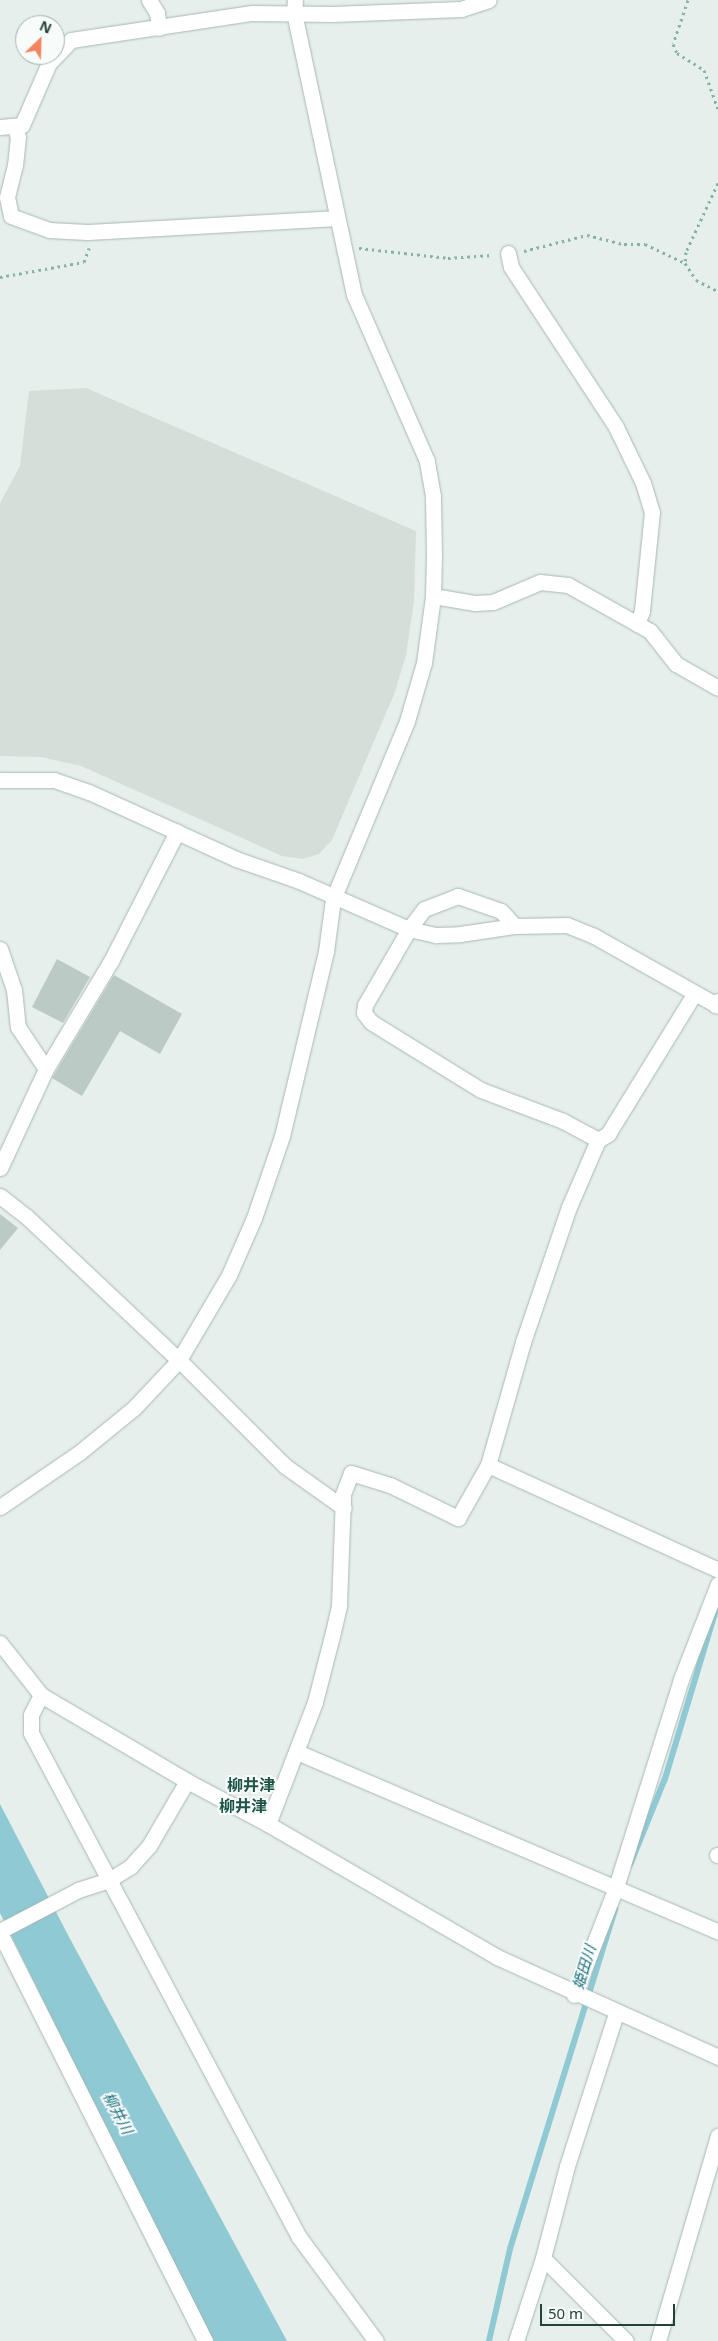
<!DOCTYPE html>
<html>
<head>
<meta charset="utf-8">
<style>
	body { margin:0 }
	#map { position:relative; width:718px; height:2341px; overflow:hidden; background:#e6efeb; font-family:"Noto Sans","Noto Sans JP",sans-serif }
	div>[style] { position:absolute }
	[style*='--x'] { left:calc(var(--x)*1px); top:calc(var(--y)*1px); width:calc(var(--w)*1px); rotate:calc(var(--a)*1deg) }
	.built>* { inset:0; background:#d4dfda }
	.water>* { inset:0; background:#8ec9d4 }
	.stream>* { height:5.5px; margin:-2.75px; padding:0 2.75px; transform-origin:2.75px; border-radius:2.75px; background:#8ec9d4 }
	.building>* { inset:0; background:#bbcac4 }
	.path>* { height:3px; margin-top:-1.5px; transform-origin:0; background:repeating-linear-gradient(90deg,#86b3a5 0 2.5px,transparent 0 6.5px) }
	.roads { filter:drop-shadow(0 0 1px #a8b8b2) drop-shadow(0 0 1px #a8b8b2) }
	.minor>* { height:15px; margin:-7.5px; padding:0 7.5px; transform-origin:7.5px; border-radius:7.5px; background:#fff }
	.tertiary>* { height:15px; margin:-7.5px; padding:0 7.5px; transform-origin:7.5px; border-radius:7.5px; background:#fff }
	span { translate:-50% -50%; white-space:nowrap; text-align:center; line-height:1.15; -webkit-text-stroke:4px #f7fbf9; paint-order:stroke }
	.water-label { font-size:15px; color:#1c6f80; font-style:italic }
	.quarter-label { font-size:16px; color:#1f5548; font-weight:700 }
	.north { position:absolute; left:15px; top:15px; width:50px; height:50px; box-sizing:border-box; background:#f7fbf9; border:1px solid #a3b1ad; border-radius:50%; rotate:24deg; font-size:14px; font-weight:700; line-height:20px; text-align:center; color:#24423a }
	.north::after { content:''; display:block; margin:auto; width:18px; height:22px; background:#f4845f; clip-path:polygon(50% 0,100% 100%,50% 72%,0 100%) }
	.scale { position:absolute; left:540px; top:2304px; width:135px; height:22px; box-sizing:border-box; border:2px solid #24423a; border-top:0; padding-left:6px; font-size:15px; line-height:18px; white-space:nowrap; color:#24423a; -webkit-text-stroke:4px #f7fbf9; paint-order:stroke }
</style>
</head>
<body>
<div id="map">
	<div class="built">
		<i style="clip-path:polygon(86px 388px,416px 531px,414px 601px,406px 655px,395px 692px,332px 840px,319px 854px,303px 859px,282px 856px,81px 766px,41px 757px,0 756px,0 503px,20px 466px,29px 391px)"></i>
	</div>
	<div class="water">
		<i style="clip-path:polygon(0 1804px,69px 1937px,287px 2341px,211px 2341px,0 1913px)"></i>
	</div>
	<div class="stream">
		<i style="--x:630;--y:1865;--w:93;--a:-67.9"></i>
		<i style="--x:665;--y:1779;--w:183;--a:-73.2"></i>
		<i style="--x:489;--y:2341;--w:94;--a:-77.1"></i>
		<i style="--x:510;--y:2249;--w:356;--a:-72.8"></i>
	</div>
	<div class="building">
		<i style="clip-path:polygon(57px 959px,90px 977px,63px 1023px,32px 1007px)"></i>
		<i style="clip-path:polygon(114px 975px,182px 1014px,160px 1054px,120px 1031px,82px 1096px,52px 1078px)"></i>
		<i style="clip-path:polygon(0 1214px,18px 1228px,0 1250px)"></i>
	</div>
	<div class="path">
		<i style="--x:688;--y:0;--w:46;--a:108.8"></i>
		<i style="--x:673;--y:44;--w:10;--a:66"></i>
		<i style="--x:677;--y:53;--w:32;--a:32"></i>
		<i style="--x:704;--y:70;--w:41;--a:70.3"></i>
		<i style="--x:718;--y:183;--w:76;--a:114.9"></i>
		<i style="--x:686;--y:252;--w:11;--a:95"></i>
		<i style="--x:685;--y:263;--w:20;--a:57"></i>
		<i style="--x:696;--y:280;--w:25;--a:27"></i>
		<i style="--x:359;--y:248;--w:90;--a:6.4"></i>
		<i style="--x:448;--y:258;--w:44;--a:-3.9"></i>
		<i style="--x:524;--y:251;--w:65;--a:-14.3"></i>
		<i style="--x:587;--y:235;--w:38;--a:14"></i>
		<i style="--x:624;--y:244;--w:21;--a:0"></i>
		<i style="--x:645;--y:244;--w:44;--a:25.4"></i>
		<i style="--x:0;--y:277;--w:85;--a:-10.1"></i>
		<i style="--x:84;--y:262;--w:15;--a:-70"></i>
	</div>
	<div class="roads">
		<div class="minor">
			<i style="--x:149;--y:0;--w:15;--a:58"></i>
			<i style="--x:157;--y:13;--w:15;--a:82"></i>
			<i style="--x:0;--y:127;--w:22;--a:-5"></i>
			<i style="--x:22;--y:125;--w:68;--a:-66.5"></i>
			<i style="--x:49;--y:63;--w:32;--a:-46"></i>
			<i style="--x:71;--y:40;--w:183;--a:-8.5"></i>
			<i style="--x:252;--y:13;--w:80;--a:0.7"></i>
			<i style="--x:332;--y:14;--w:129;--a:-2.2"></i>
			<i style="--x:461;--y:9;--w:29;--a:-18"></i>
			<i style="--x:15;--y:128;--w:9;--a:72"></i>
			<i style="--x:18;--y:137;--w:28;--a:96"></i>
			<i style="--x:15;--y:165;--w:33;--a:104"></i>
			<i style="--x:7;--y:197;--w:19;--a:78"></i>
			<i style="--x:11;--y:216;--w:40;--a:20.2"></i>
			<i style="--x:49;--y:230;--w:38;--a:3"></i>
			<i style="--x:87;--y:232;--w:248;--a:-3.2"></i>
			<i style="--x:508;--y:253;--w:14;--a:78"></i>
			<i style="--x:511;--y:267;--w:191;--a:56.7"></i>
			<i style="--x:616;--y:427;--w:62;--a:64.3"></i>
			<i style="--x:643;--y:483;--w:30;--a:73"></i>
			<i style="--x:652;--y:512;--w:100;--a:95.8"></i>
			<i style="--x:642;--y:611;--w:14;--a:111"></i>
			<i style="--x:433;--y:596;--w:43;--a:9.5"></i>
			<i style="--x:475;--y:603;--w:18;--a:-3"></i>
			<i style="--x:493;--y:602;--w:51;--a:-23.1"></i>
			<i style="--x:540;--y:582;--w:28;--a:6"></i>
			<i style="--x:568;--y:585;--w:94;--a:29.3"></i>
			<i style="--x:650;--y:631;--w:42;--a:51.8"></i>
			<i style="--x:676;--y:664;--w:48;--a:29.7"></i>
			<i style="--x:0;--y:780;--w:54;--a:0"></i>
			<i style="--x:54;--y:780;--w:37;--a:19"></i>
			<i style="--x:89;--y:792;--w:162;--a:24.5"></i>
			<i style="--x:236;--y:859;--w:67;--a:19.2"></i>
			<i style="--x:299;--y:881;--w:120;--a:23.6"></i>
			<i style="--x:409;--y:929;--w:28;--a:13"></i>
			<i style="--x:436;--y:935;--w:24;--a:-2"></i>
			<i style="--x:460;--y:934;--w:56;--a:-8.3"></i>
			<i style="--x:515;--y:926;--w:52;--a:-1.1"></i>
			<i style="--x:567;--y:925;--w:29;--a:22"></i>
			<i style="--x:594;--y:936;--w:142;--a:29.4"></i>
			<i style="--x:515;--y:926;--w:21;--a:-133"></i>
			<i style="--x:501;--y:911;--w:46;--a:-160.8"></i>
			<i style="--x:458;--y:896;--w:36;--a:159"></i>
			<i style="--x:424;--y:909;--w:25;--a:127"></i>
			<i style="--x:409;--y:929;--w:88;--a:120.1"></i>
			<i style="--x:365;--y:1005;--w:8;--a:97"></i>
			<i style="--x:364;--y:1013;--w:11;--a:52"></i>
			<i style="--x:371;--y:1022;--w:129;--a:31.7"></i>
			<i style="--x:481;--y:1090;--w:88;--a:20.7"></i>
			<i style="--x:563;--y:1121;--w:40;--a:28"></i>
			<i style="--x:0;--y:949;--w:43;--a:71.1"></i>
			<i style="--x:14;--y:990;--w:37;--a:84"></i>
			<i style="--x:18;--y:1027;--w:50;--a:56.3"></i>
			<i style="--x:0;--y:1168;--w:109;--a:-65.1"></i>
			<i style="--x:46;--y:1069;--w:128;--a:-59"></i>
			<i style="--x:112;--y:959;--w:143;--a:-62.9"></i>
			<i style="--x:0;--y:1196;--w:34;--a:38"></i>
			<i style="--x:27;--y:1217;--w:209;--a:43.3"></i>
			<i style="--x:179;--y:1360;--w:150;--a:45"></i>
			<i style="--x:285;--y:1466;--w:72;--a:35.4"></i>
			<i style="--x:488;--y:1465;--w:253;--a:24.5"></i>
			<i style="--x:41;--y:1695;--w:22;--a:117"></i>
			<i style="--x:31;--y:1715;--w:18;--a:90"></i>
			<i style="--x:31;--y:1733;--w:571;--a:62"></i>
			<i style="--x:299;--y:2237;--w:129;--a:53.5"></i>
			<i style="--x:297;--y:1752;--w:458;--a:23.1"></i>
			<i style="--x:268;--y:1824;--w:131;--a:-68.9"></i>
			<i style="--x:315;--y:1702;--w:72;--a:-75.6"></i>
			<i style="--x:333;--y:1632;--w:28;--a:-77"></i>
			<i style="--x:339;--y:1605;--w:111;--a:-87.9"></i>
			<i style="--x:343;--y:1494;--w:22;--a:-69"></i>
			<i style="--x:351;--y:1473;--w:41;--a:17.1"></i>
			<i style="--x:390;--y:1485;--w:76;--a:25.9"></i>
			<i style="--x:458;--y:1518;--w:61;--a:-60.5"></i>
			<i style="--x:488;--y:1465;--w:128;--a:-74.1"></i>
			<i style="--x:523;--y:1342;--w:143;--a:-71.2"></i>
			<i style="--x:569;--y:1207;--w:73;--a:-66.6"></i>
			<i style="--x:598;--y:1140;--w:12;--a:-31"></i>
			<i style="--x:608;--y:1134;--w:164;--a:-58.4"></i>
			<i style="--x:717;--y:1855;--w:1;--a:0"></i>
			<i style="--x:0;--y:1933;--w:457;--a:63.3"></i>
			<i style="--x:574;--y:1995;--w:113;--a:-68.7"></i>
			<i style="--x:615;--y:1890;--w:221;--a:-72.6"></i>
			<i style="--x:681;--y:1679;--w:102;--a:-68.7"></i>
			<i style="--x:543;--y:2258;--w:117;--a:45"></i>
			<i style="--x:516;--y:2341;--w:87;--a:-72"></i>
			<i style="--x:543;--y:2258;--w:95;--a:-75.4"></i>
			<i style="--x:567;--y:2166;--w:161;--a:-72.2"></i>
		</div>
		<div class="tertiary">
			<i style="--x:715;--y:1005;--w:5;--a:-53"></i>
			<i style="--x:0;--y:1507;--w:97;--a:-34.5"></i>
			<i style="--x:80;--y:1452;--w:70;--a:-39.2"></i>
			<i style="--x:134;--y:1408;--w:66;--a:-46.8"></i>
			<i style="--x:179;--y:1360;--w:99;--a:-59.5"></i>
			<i style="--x:229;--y:1275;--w:62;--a:-66.3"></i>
			<i style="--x:254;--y:1218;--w:87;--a:-71.1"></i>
			<i style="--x:282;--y:1136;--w:190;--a:-76.6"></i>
			<i style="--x:326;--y:951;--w:52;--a:-82.3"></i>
			<i style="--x:333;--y:899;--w:193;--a:-67.4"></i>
			<i style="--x:407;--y:721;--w:60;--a:-73.7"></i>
			<i style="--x:424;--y:663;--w:68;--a:-82.3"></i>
			<i style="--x:433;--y:596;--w:40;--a:-88.6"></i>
			<i style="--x:434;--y:556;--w:60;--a:-91"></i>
			<i style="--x:433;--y:496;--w:36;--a:-100"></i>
			<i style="--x:427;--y:461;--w:181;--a:-113.7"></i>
			<i style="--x:354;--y:295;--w:288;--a:-102"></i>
			<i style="--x:294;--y:13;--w:13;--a:-86"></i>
			<i style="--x:0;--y:1643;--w:66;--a:51.7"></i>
			<i style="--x:41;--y:1695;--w:169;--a:30.5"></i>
			<i style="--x:187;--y:1781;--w:92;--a:28"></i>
			<i style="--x:268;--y:1824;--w:265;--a:30.1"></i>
			<i style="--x:497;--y:1957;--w:243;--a:24.3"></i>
			<i style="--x:0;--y:1931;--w:88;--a:-27.7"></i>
			<i style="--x:78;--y:1890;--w:33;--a:-18"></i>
			<i style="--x:109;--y:1880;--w:25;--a:-32"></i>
			<i style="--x:130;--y:1867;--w:28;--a:-48"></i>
			<i style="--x:149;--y:1846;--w:75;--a:-59.7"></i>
			<i style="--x:658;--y:2341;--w:214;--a:-73.7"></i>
		</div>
	</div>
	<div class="water-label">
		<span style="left:584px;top:1967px;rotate:-73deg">姫田川</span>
		<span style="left:118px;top:2113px;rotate:62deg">柳井川</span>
	</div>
	<div class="quarter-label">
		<span style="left:251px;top:1785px">柳井津</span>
		<span style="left:243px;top:1806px">柳井津</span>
	</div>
	<div class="north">N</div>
	<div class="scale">50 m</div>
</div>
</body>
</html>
